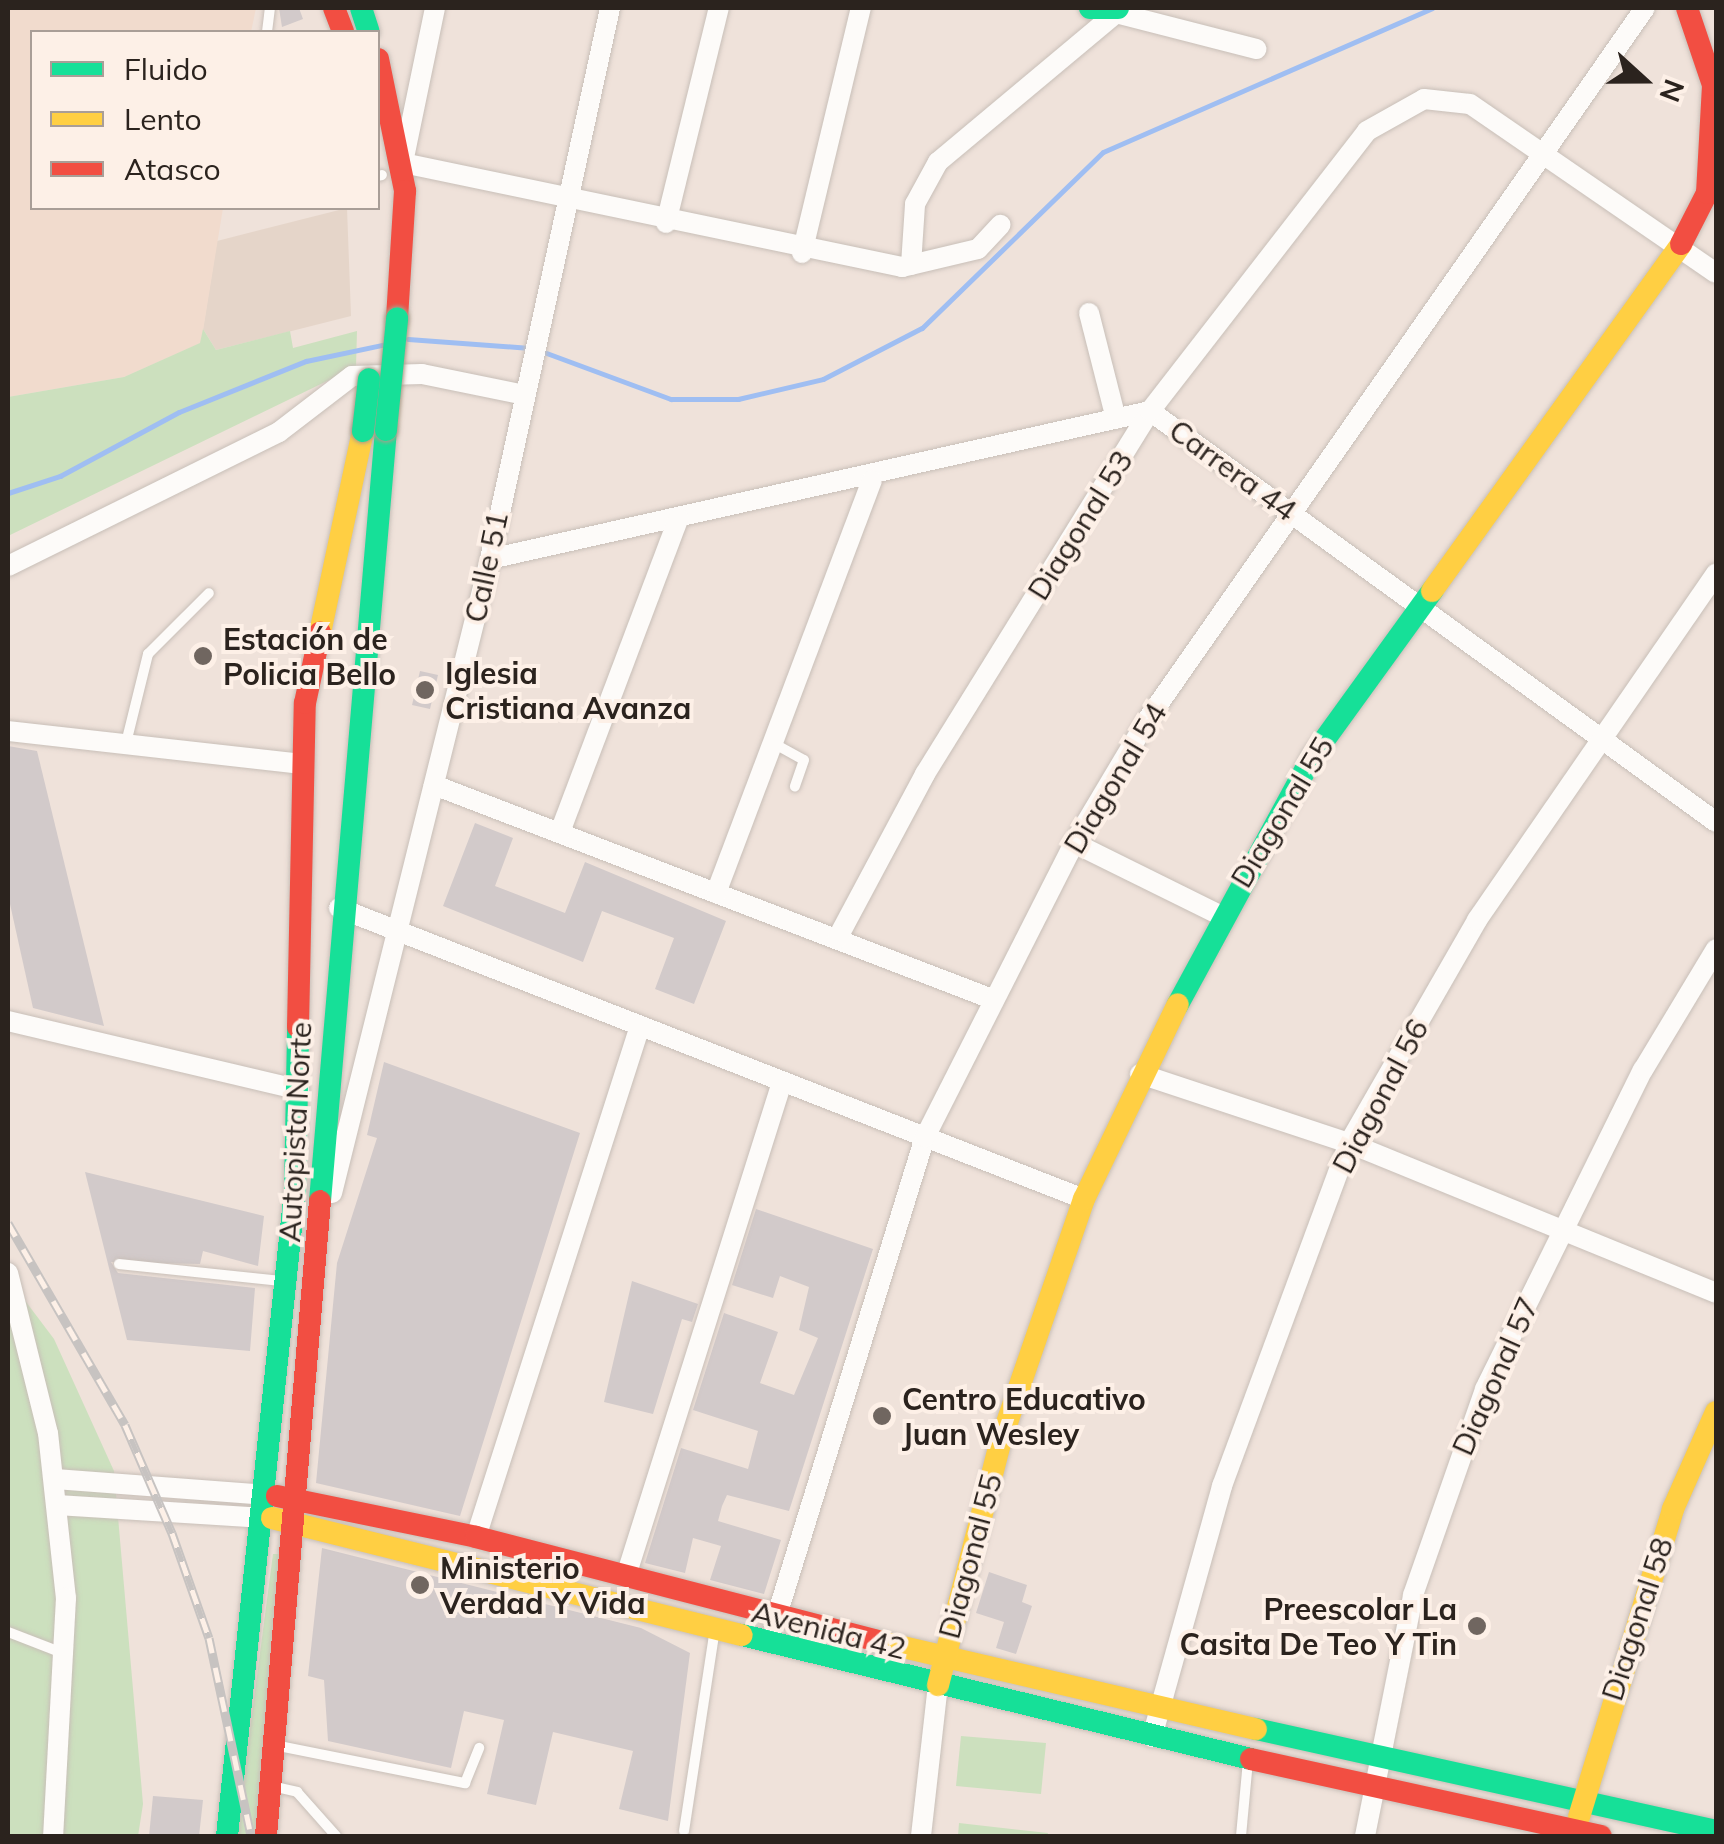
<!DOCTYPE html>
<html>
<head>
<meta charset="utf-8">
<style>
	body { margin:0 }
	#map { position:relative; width:1724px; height:1844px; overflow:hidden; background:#efe2da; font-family:Mulish,sans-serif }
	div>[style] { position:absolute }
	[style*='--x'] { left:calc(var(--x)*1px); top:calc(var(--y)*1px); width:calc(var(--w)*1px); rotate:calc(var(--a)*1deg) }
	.industrial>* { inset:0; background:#e5d5c9 }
	.built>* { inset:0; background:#f1dbcd }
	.green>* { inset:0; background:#cce0be }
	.stream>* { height:5px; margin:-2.5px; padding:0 2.5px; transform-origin:2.5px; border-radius:2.5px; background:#9fbef2 }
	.building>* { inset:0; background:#d2caca }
	.roads { filter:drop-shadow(0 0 2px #c8bfb8) drop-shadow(0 0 2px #c8bfb8) }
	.lane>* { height:10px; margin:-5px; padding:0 5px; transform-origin:5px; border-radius:5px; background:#fdfbf9 }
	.street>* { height:20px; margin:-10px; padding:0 10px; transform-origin:10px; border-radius:10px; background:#fdfbf9 }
	.fast>* { height:22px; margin:-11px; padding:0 11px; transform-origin:11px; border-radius:11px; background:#16e098 }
	.slow>* { height:22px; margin:-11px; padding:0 11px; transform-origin:11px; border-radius:11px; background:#ffcf43 }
	.jam>* { height:22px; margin:-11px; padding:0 11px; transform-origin:11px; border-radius:11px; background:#f24e42 }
	.rail>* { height:9px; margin-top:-4.5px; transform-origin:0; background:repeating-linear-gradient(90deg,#fdf0e7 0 15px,#c7c3c1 0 30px); box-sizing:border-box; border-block:2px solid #c7c3c1 }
	.bridges { filter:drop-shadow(0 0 2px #ac9d8a) drop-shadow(0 0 2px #ac9d8a) }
	.fast-bridge>* { height:22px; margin:-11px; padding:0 11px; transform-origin:11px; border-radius:11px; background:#16e098 }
	.dots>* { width:28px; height:28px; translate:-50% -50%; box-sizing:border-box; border:5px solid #fdf0e7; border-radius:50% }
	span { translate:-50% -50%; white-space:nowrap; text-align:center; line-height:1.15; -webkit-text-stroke:8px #fdf0e7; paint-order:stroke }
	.street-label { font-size:30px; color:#2b231e }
	.poi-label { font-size:30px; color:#2b231e; font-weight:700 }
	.left { translate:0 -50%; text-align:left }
	.right { translate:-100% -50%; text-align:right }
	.frame { position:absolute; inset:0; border:10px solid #2b231e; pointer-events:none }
	.legend { position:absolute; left:30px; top:30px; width:350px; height:180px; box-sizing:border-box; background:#fdf0e7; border:2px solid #a99e97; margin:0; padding:12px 18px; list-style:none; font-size:30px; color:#2b231e }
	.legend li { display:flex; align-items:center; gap:20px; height:50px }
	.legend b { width:50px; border:2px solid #a99e97 }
	.north { position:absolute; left:1594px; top:30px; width:100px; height:100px; -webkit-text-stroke:8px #fdf0e7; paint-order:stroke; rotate:111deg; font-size:28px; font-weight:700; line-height:40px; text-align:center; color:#2b231e }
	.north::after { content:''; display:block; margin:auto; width:35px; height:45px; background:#2b231e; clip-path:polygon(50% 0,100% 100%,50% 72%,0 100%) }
</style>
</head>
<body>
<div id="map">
	<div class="industrial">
		<i style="clip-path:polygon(347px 208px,351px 316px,216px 350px,203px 329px,217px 241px)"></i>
	</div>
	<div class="built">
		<i style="clip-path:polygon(8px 8px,256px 8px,251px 32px,32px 32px,32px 208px,223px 208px,201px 343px,124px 377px,8px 397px)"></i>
	</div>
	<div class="green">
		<i style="clip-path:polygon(203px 329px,216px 350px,290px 331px,293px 348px,357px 331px,356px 367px,8px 536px,8px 397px,124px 377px,200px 343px)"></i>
		<i style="clip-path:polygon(8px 1278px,54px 1339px,114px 1471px,143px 1804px,138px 1836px,8px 1836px)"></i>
		<i style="clip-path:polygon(273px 1554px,282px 1554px,260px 1836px,236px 1836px)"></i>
		<i style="clip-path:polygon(961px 1736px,1046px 1743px,1041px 1794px,956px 1786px)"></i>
		<i style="clip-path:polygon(959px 1823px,1048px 1833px,1047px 1836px,958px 1836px)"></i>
	</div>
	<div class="stream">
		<i style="--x:408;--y:339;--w:122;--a:4.2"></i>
		<i style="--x:541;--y:351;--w:139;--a:20.3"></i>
		<i style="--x:671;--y:399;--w:67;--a:0"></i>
		<i style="--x:738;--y:399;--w:87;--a:-13.2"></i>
		<i style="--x:823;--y:379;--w:111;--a:-27.3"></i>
		<i style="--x:922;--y:328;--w:252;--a:-44.2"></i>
		<i style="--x:1103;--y:152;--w:359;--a:-23.6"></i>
		<i style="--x:8;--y:493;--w:55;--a:-18.1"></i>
		<i style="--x:60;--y:476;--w:135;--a:-28.3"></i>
		<i style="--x:179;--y:412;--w:137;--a:-21.9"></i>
		<i style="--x:306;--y:361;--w:78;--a:-11.9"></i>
	</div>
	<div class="building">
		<i style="clip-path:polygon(279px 8px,299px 8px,303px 19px,282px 27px)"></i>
		<i style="clip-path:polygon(420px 671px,438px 675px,430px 709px,412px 705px)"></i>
		<i style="clip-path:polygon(8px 746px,37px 751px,104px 1026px,33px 1008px,8px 895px)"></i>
		<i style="clip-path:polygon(475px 823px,513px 838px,495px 886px,565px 913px,585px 862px,726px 921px,694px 1004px,655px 989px,674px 938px,602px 911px,583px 962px,443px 906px)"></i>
		<i style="clip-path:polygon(384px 1062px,580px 1133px,460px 1516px,316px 1483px,337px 1263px,377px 1138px,367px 1135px)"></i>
		<i style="clip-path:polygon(85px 1172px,264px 1216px,258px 1266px,203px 1251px,200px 1264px,111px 1262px,118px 1273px,255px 1288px,250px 1351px,127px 1340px)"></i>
		<i style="clip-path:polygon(756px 1209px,873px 1249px,789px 1511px,727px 1495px,722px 1506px,718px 1521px,781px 1540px,764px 1594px,710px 1580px,721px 1546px,693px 1538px,685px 1573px,645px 1563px,681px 1448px,748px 1469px,758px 1431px,693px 1410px,724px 1313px,778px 1332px,760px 1383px,794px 1395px,818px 1338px,799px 1330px,809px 1287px,780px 1276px,773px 1298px,732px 1285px)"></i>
		<i style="clip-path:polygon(632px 1281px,698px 1304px,692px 1322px,682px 1319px,653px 1414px,604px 1402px)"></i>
		<i style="clip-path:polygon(322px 1548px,641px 1628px,690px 1653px,668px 1821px,619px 1809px,633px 1751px,553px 1732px,536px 1805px,487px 1794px,504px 1720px,482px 1715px,464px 1711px,451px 1768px,328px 1741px,324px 1680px,308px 1676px)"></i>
		<i style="clip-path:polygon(989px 1572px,1027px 1585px,1022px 1602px,1032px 1606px,1016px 1654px,996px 1648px,1004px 1622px,976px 1613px)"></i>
		<i style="clip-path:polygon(153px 1796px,203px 1800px,199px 1836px,149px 1836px)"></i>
	</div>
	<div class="roads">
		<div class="lane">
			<i style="--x:267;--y:32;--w:24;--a:-83"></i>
			<i style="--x:378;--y:176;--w:4;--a:-14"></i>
			<i style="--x:126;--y:743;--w:92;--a:-76.1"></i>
			<i style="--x:148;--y:654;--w:86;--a:-45"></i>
			<i style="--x:773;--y:743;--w:35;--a:29"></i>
			<i style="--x:804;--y:760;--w:28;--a:109"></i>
			<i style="--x:119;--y:1264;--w:163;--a:6"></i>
			<i style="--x:8;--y:1632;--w:61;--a:21.1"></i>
			<i style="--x:279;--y:1746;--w:190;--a:11.3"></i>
			<i style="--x:465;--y:1783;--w:38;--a:-68"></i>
			<i style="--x:276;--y:1787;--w:22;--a:13"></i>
			<i style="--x:297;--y:1792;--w:59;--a:48.4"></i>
			<i style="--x:684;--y:1831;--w:205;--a:-81.3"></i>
			<i style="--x:1241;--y:1836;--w:76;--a:-84.7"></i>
		</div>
		<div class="street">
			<i style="--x:435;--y:8;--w:158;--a:101.7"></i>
			<i style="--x:403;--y:163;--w:510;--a:11.77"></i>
			<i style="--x:902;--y:267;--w:78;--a:-13.3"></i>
			<i style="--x:978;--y:249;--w:33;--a:-47"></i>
			<i style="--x:666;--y:223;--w:221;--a:-76.2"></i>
			<i style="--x:802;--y:253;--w:252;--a:-76.5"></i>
			<i style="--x:911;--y:265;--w:61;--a:-86.2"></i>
			<i style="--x:915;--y:204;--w:48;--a:-61.3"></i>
			<i style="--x:938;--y:162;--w:232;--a:-39.9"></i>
			<i style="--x:1116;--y:13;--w:145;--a:14.4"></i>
			<i style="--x:1089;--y:313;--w:109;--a:75.7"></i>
			<i style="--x:490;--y:559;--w:676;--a:-12.64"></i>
			<i style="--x:1150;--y:411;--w:699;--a:35.99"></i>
			<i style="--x:8;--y:566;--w:302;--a:-26.3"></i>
			<i style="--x:279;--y:432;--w:92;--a:-37.5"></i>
			<i style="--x:352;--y:376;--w:70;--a:-1.6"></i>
			<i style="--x:422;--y:374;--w:100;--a:11.5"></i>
			<i style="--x:8;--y:731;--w:295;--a:6.4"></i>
			<i style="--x:434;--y:785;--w:598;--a:20.98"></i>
			<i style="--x:560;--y:832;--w:335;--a:-69.3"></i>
			<i style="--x:1074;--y:843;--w:163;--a:26.3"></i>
			<i style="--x:716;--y:893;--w:441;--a:-69.3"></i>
			<i style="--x:339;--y:908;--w:800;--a:21.34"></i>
			<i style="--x:837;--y:939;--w:187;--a:-61.9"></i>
			<i style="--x:925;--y:774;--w:427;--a:-58.2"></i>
			<i style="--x:1150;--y:411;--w:354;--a:-52.2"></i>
			<i style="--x:1367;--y:131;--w:65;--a:-29.3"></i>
			<i style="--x:1424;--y:99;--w:46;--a:6.2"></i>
			<i style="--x:1470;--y:104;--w:298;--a:34.5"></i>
			<i style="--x:8;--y:1021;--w:299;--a:13.3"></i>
			<i style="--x:1140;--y:1074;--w:220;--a:18.3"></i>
			<i style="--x:1349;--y:1143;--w:396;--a:22.2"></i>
			<i style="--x:332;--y:1193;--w:653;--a:-76.01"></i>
			<i style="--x:490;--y:559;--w:564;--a:-77.71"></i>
			<i style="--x:8;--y:1273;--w:165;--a:76"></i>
			<i style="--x:48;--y:1433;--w:166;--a:83.8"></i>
			<i style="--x:66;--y:1598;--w:238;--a:93.1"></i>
			<i style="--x:55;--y:1479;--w:213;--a:4.3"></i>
			<i style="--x:57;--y:1505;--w:208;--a:3.6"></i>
			<i style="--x:476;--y:1537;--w:537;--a:-72.21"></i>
			<i style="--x:626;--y:1576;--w:518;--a:-72.47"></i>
			<i style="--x:774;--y:1625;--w:511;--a:-72.81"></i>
			<i style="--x:925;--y:1137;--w:330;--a:-63.1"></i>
			<i style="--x:1074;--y:843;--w:144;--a:-59.2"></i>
			<i style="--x:1148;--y:719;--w:867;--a:-55.05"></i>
			<i style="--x:1152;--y:1737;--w:261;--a:-74.4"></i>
			<i style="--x:1222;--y:1486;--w:366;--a:-69.7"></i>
			<i style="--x:1349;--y:1143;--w:257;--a:-60.1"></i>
			<i style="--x:1477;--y:920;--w:421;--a:-55.4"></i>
			<i style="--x:921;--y:1836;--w:152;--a:-83.6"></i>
			<i style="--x:1365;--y:1836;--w:246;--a:-78.7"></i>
			<i style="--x:1413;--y:1595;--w:218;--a:-70.7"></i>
			<i style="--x:1485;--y:1389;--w:356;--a:-63.7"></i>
			<i style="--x:1643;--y:1070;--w:141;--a:-58.9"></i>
		</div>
		<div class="fast">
			<i style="--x:361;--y:8;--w:25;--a:72"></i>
			<i style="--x:1090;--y:8;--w:28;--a:0"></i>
			<i style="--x:1178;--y:1004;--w:281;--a:-61.5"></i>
			<i style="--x:1312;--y:757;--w:205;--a:-54.1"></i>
			<i style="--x:320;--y:1201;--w:774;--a:-85.11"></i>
			<i style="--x:742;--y:1635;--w:524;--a:13.69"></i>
			<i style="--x:1256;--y:1729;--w:471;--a:12.5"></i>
			<i style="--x:227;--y:1836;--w:650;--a:-83.99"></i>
			<i style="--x:295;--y:1190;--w:163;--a:-88.9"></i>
		</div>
		<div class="slow">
			<i style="--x:1432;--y:591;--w:427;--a:-54.3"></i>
			<i style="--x:320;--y:633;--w:207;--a:-78"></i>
			<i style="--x:272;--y:1518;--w:484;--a:14"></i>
			<i style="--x:877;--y:1641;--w:389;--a:13.1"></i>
			<i style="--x:938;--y:1685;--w:253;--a:-75.6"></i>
			<i style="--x:1001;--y:1440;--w:255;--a:-71"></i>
			<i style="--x:1084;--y:1199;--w:216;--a:-64.3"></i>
			<i style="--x:1579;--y:1817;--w:322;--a:-73"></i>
			<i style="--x:1673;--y:1509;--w:106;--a:-66.1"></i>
		</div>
		<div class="jam">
			<i style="--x:334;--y:8;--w:26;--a:69"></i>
			<i style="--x:378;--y:59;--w:135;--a:78.4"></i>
			<i style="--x:405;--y:191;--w:128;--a:93.6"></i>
			<i style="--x:1681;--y:244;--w:57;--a:-63"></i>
			<i style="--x:1707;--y:193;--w:108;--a:-86.8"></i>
			<i style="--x:1713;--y:85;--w:81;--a:-108.7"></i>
			<i style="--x:298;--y:1027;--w:324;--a:-88.8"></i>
			<i style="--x:305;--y:703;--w:72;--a:-77.9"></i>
			<i style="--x:277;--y:1496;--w:203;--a:11.6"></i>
			<i style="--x:476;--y:1537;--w:414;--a:14.5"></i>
			<i style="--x:1251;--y:1759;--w:358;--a:12.4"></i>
			<i style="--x:266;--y:1836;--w:637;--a:-85.14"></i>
		</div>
	</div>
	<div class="rail">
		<i style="--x:8;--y:1223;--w:233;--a:59.9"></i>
		<i style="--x:125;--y:1425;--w:118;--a:66.5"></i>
		<i style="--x:172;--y:1533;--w:111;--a:70.6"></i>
		<i style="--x:209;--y:1638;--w:202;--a:78"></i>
	</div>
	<div class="bridges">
		<div class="fast-bridge">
			<i style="--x:386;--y:430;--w:112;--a:-84.3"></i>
			<i style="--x:363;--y:431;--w:52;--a:-83.4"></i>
		</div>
	</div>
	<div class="dots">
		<i style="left:203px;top:656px;background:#706660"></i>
		<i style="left:425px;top:690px;background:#706660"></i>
		<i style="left:882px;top:1416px;background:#706660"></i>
		<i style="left:420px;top:1585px;background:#706660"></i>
		<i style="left:1477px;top:1626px;background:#706660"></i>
	</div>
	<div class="street-label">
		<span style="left:1233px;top:470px;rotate:36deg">Carrera 44</span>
		<span style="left:1080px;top:525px;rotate:-58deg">Diagonal 53</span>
		<span style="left:486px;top:567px;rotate:-78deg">Calle 51</span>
		<span style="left:1115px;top:778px;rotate:-59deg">Diagonal 54</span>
		<span style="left:1282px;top:812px;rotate:-59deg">Diagonal 55</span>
		<span style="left:1380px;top:1096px;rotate:-62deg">Diagonal 56</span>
		<span style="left:295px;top:1132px;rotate:-87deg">Autopista Norte</span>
		<span style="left:1495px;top:1376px;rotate:-66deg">Diagonal 57</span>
		<span style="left:970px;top:1556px;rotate:-75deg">Diagonal 55</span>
		<span style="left:1637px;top:1619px;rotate:-72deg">Diagonal 58</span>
		<span style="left:829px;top:1630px;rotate:14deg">Avenida 42</span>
	</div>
	<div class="poi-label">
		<span class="left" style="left:223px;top:656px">Estación de<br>Policia Bello</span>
		<span class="left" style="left:445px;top:690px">Iglesia<br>Cristiana Avanza</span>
		<span class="left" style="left:902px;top:1416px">Centro Educativo<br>Juan Wesley</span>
		<span class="left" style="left:440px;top:1585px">Ministerio<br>Verdad Y Vida</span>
		<span class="right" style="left:1457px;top:1626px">Preescolar La<br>Casita De Teo Y Tin</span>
	</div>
	<div class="frame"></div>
	<ul class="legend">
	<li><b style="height:12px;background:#16e098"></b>Fluido</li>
	<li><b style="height:12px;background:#ffcf43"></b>Lento</li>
	<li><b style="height:12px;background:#f24e42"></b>Atasco</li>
	</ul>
	<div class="north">N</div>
</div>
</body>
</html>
